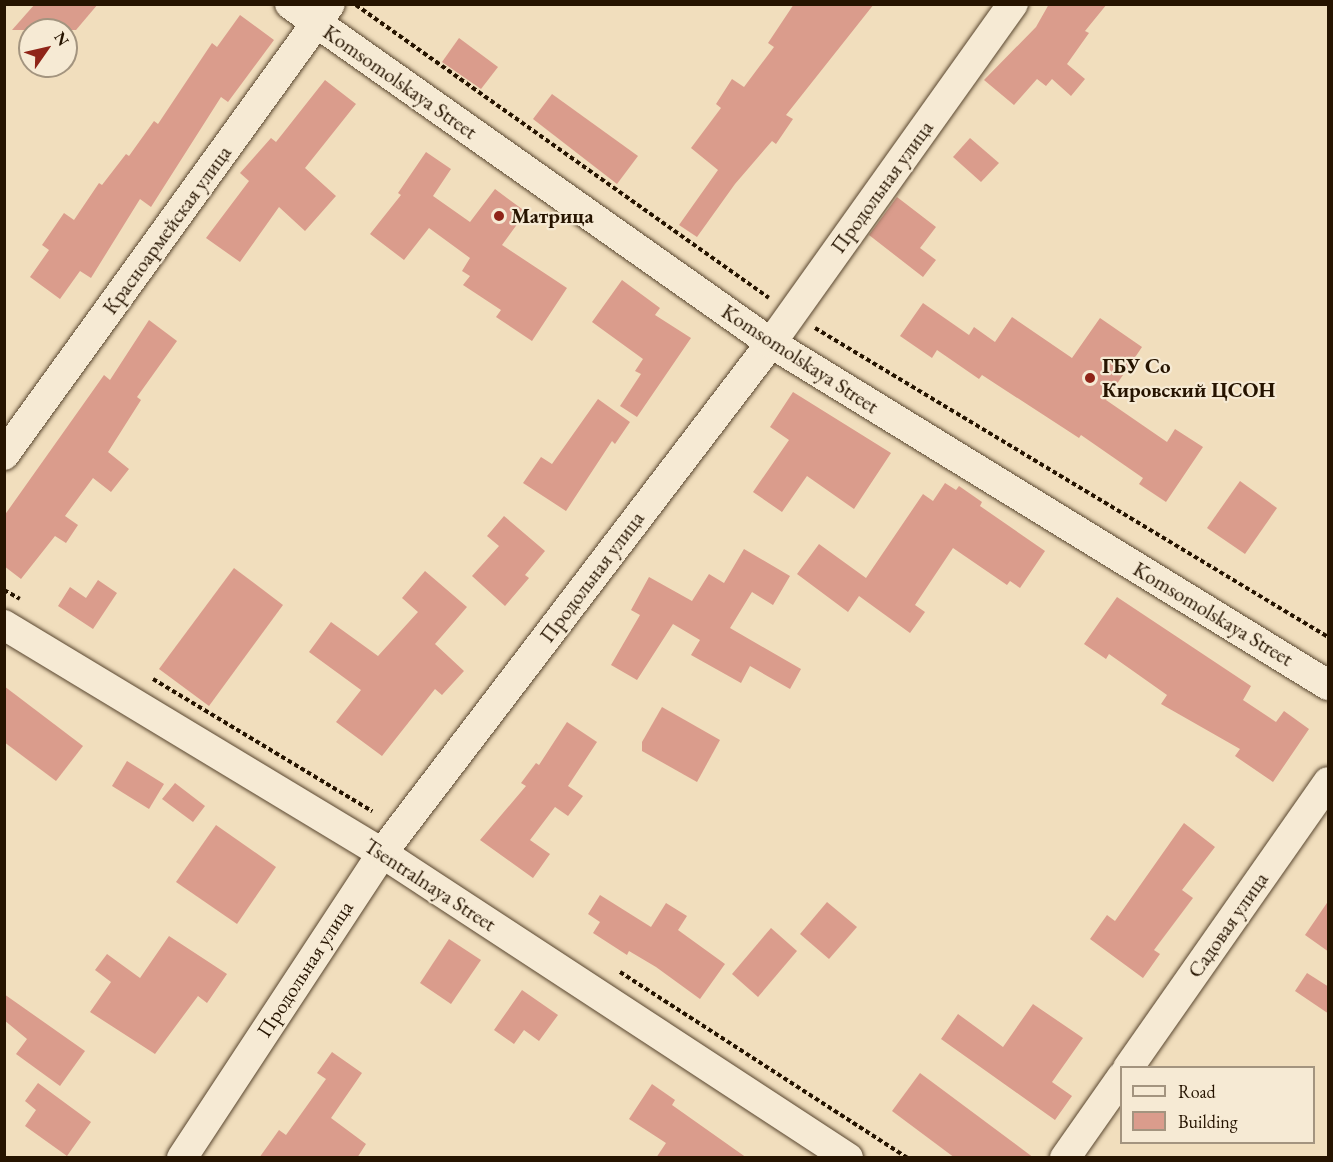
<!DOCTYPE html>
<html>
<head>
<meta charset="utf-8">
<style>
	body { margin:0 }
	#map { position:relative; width:1333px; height:1162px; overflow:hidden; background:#f1debd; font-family:"EB Garamond",serif }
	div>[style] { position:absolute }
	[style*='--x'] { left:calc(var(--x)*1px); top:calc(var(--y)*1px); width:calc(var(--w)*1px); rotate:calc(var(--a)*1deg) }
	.building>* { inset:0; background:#da9c8c }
	.path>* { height:4px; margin-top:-2px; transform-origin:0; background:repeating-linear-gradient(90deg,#261400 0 4.5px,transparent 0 7.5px) }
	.roads { filter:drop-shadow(0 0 2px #59462f) drop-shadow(0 0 2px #59462f) }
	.street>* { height:30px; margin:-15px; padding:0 15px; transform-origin:15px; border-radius:15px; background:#f6ead4 }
	.dots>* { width:16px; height:16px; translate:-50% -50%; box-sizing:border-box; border:3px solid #f6ead4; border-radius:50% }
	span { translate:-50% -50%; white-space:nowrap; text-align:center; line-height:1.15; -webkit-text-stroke:4.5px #f6ead4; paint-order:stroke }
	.street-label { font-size:21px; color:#261400 }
	.poi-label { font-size:21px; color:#261400; font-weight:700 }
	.left { translate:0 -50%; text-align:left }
	.frame { position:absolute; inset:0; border:6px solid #261400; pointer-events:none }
	.legend { position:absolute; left:1120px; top:1066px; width:195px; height:78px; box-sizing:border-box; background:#f6ead4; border:2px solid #a3947f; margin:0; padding:8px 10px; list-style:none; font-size:18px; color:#261400 }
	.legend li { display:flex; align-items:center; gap:12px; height:30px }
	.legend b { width:30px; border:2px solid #a3947f }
	.north { position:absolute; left:18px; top:18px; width:60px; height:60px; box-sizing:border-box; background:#f6ead4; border:2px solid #a3947f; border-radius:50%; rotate:56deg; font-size:16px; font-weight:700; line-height:24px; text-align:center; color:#261400 }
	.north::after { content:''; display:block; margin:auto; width:21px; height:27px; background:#8f2418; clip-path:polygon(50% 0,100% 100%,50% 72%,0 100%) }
</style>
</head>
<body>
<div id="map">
	<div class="building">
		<i style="clip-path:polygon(35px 4px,98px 4px,76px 30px,12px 30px)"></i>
		<i style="clip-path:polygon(794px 4px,874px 4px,786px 115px,793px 119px,776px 144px,772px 141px,735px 184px,697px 237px,679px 225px,718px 170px,691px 148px,721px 108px,716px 104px,732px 79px,744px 87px,774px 47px,768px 43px)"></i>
		<i style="clip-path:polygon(1049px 4px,1107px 4px,1085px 31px,1089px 33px,1067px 64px,1085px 79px,1071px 96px,1052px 79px,1046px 86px,1037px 79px,1014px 105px,984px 80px,1036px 27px)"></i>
		<i style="clip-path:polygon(240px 15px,274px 40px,228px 102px,221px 97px,151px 207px,140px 199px,91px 278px,80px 271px,60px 299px,30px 277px,49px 250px,42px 245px,64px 213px,74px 220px,99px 183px,102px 185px,126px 154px,129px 156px,154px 121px,158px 124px,212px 43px,217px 47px)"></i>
		<i style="clip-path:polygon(459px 38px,498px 67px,481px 89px,442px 62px)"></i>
		<i style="clip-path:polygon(325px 80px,356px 104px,305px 168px,336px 196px,305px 231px,279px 207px,240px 262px,206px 238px,249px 181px,240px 173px,271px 138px,276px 142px)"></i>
		<i style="clip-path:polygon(552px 94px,638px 156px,617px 184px,533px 119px)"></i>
		<i style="clip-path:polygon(970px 138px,999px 163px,981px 182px,953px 157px)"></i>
		<i style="clip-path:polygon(426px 152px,451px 169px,433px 196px,470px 222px,495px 189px,526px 212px,502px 245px,567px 288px,532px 341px,496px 317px,501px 310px,463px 285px,470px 276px,462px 271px,470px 258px,429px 228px,404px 260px,370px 234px,401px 195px,398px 193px)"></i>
		<i style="clip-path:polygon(897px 197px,936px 227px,920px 248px,936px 260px,923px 277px,869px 235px)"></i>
		<i style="clip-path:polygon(622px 280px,660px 308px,655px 315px,691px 338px,637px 417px,620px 406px,641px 374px,635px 371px,643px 359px,592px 322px)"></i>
		<i style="clip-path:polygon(923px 303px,969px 335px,974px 327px,995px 342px,1012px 317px,1072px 358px,1100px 318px,1142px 347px,1106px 400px,1167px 442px,1175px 429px,1203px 447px,1166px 502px,1139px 484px,1143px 478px,1081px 435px,1079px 438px,982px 375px,979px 379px,937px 350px,932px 358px,900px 336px)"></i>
		<i style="clip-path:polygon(149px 320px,177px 341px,137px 397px,141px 400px,108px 452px,129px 469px,111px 492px,93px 478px,65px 516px,78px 525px,66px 543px,55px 536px,21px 579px,4px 566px,4px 516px,104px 375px,110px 380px)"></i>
		<i style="clip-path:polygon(793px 392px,891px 453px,854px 509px,807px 476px,782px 512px,753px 492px,789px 440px,770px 427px)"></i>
		<i style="clip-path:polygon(598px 399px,630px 422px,615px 444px,612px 441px,566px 511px,523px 483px,541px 457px,552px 464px)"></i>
		<i style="clip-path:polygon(1240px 481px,1277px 508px,1245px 554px,1207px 528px)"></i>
		<i style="clip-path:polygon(945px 483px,956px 490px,959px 486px,982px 502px,980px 506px,1045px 551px,1020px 588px,1010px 581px,1007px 585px,953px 548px,915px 605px,925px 612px,910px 633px,859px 596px,848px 612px,797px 574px,819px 544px,866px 578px,923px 494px,933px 501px)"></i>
		<i style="clip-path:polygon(504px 516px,545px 551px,525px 575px,529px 578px,505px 606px,472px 576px,499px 546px,487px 536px)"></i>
		<i style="clip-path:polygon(744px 549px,790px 576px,773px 605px,752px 592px,730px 628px,801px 669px,790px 689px,750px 666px,741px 683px,691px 655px,700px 640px,673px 624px,637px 680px,611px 665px,640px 615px,631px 610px,649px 577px,692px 601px,709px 574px,724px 583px)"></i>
		<i style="clip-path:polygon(234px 568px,283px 605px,209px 706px,159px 669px)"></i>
		<i style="clip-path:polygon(425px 571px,467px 607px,435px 644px,464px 671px,442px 695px,435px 689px,382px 756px,336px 722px,361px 690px,309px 652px,331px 622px,378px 656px,418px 612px,402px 598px)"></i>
		<i style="clip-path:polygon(98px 580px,117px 593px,93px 629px,58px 606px,70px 587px,86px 598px)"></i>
		<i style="clip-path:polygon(1117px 597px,1251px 686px,1243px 700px,1276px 722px,1284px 711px,1309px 729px,1273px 782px,1235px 756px,1240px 749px,1161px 704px,1167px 695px,1109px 654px,1106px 659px,1084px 644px)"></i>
		<i style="clip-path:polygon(4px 686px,83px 746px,56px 781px,4px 742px)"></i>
		<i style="clip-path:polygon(662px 707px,720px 740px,697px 782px,642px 751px,642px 742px)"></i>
		<i style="clip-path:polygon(567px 722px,597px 742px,568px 786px,583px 796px,568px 816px,555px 807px,530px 840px,550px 854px,533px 878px,480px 840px,526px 786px,521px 783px,536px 763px,539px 765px)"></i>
		<i style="clip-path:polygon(127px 761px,164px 784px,149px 809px,112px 786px)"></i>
		<i style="clip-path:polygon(175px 783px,205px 806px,193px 822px,162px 799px)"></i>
		<i style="clip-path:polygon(1184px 823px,1215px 847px,1182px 890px,1193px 898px,1154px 950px,1160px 954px,1143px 978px,1090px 939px,1107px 915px,1115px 921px)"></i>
		<i style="clip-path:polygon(216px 825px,276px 867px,237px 924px,176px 882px)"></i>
		<i style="clip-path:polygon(600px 895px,651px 927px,666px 903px,687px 916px,678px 930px,725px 964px,700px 999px,656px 967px,629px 951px,627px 955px,593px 933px,600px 922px,588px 914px)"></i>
		<i style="clip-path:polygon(1329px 900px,1329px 952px,1305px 935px)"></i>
		<i style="clip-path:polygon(827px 902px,857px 927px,829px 959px,800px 934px)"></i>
		<i style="clip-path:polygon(771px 928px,797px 951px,758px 997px,732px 974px)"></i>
		<i style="clip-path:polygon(169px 936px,227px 974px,207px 1003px,198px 996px,155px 1054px,90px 1012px,111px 982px,95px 970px,107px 954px,140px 978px)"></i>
		<i style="clip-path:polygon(449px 939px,481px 960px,451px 1004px,420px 983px)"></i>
		<i style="clip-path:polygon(1307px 973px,1329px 987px,1329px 1014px,1295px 991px)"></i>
		<i style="clip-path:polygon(522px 990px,558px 1015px,539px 1041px,524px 1030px,514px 1044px,494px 1030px)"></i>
		<i style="clip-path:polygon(4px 994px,85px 1051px,60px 1086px,16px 1054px,27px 1039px,4px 1020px)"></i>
		<i style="clip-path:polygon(1033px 1004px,1083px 1038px,1052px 1082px,1072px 1096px,1055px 1120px,941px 1039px,958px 1014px,1003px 1047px)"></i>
		<i style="clip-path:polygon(332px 1052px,362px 1073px,331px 1118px,366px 1144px,357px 1158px,259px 1158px,279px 1130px,286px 1135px,326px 1079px,317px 1073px)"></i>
		<i style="clip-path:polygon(920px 1073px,1034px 1158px,955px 1158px,892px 1111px)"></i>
		<i style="clip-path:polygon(38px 1083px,91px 1122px,67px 1156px,25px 1126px,36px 1110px,25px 1101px)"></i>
		<i style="clip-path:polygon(652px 1084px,675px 1100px,672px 1105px,747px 1158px,656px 1158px,666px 1143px,629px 1119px)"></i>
	</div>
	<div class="path">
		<i style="--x:356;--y:5;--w:506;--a:35.35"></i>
		<i style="--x:815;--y:328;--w:599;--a:31.06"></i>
		<i style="--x:4;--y:590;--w:18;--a:29"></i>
		<i style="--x:153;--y:679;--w:256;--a:31.1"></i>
		<i style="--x:620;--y:972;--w:342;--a:32.9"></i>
	</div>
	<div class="roads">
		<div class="street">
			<i style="--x:290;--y:4;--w:588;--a:35.18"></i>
			<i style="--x:771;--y:343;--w:654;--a:31.55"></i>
			<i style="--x:4;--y:455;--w:556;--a:-54.14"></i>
			<i style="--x:4;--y:625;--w:441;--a:31.1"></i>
			<i style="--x:382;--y:853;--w:557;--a:33.21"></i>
			<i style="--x:1128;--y:1068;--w:349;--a:-55"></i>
			<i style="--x:182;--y:1158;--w:365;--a:-56.7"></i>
			<i style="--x:382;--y:853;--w:641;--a:-52.67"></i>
			<i style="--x:771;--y:343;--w:417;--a:-54.5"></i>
			<i style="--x:1065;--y:1158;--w:99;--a:-54.9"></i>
		</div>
	</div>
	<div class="dots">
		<i style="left:499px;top:216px;background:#8f2418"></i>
		<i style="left:1090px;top:378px;background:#8f2418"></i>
	</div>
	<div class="street-label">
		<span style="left:400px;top:82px;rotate:35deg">Komsomolskaya Street</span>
		<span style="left:882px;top:187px;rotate:-54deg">Продольная улица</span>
		<span style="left:167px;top:230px;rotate:-54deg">Красноармейская улица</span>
		<span style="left:800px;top:359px;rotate:33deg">Komsomolskaya Street</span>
		<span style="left:592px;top:577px;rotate:-53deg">Продольная улица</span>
		<span style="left:1213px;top:614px;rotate:31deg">Komsomolskaya Street</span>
		<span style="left:430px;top:885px;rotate:33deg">Tsentralnaya Street</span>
		<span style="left:1228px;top:925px;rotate:-55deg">Садовая улица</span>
		<span style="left:305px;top:969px;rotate:-57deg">Продольная улица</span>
	</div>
	<div class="poi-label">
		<span class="left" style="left:511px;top:216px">Матрица</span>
		<span class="left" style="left:1102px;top:378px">ГБУ Со<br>Кировский ЦСОН</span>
	</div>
	<div class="frame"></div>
	<ul class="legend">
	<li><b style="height:8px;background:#f6ead4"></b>Road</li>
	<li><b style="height:16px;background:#da9c8c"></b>Building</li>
	</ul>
	<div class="north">N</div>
</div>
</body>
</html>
